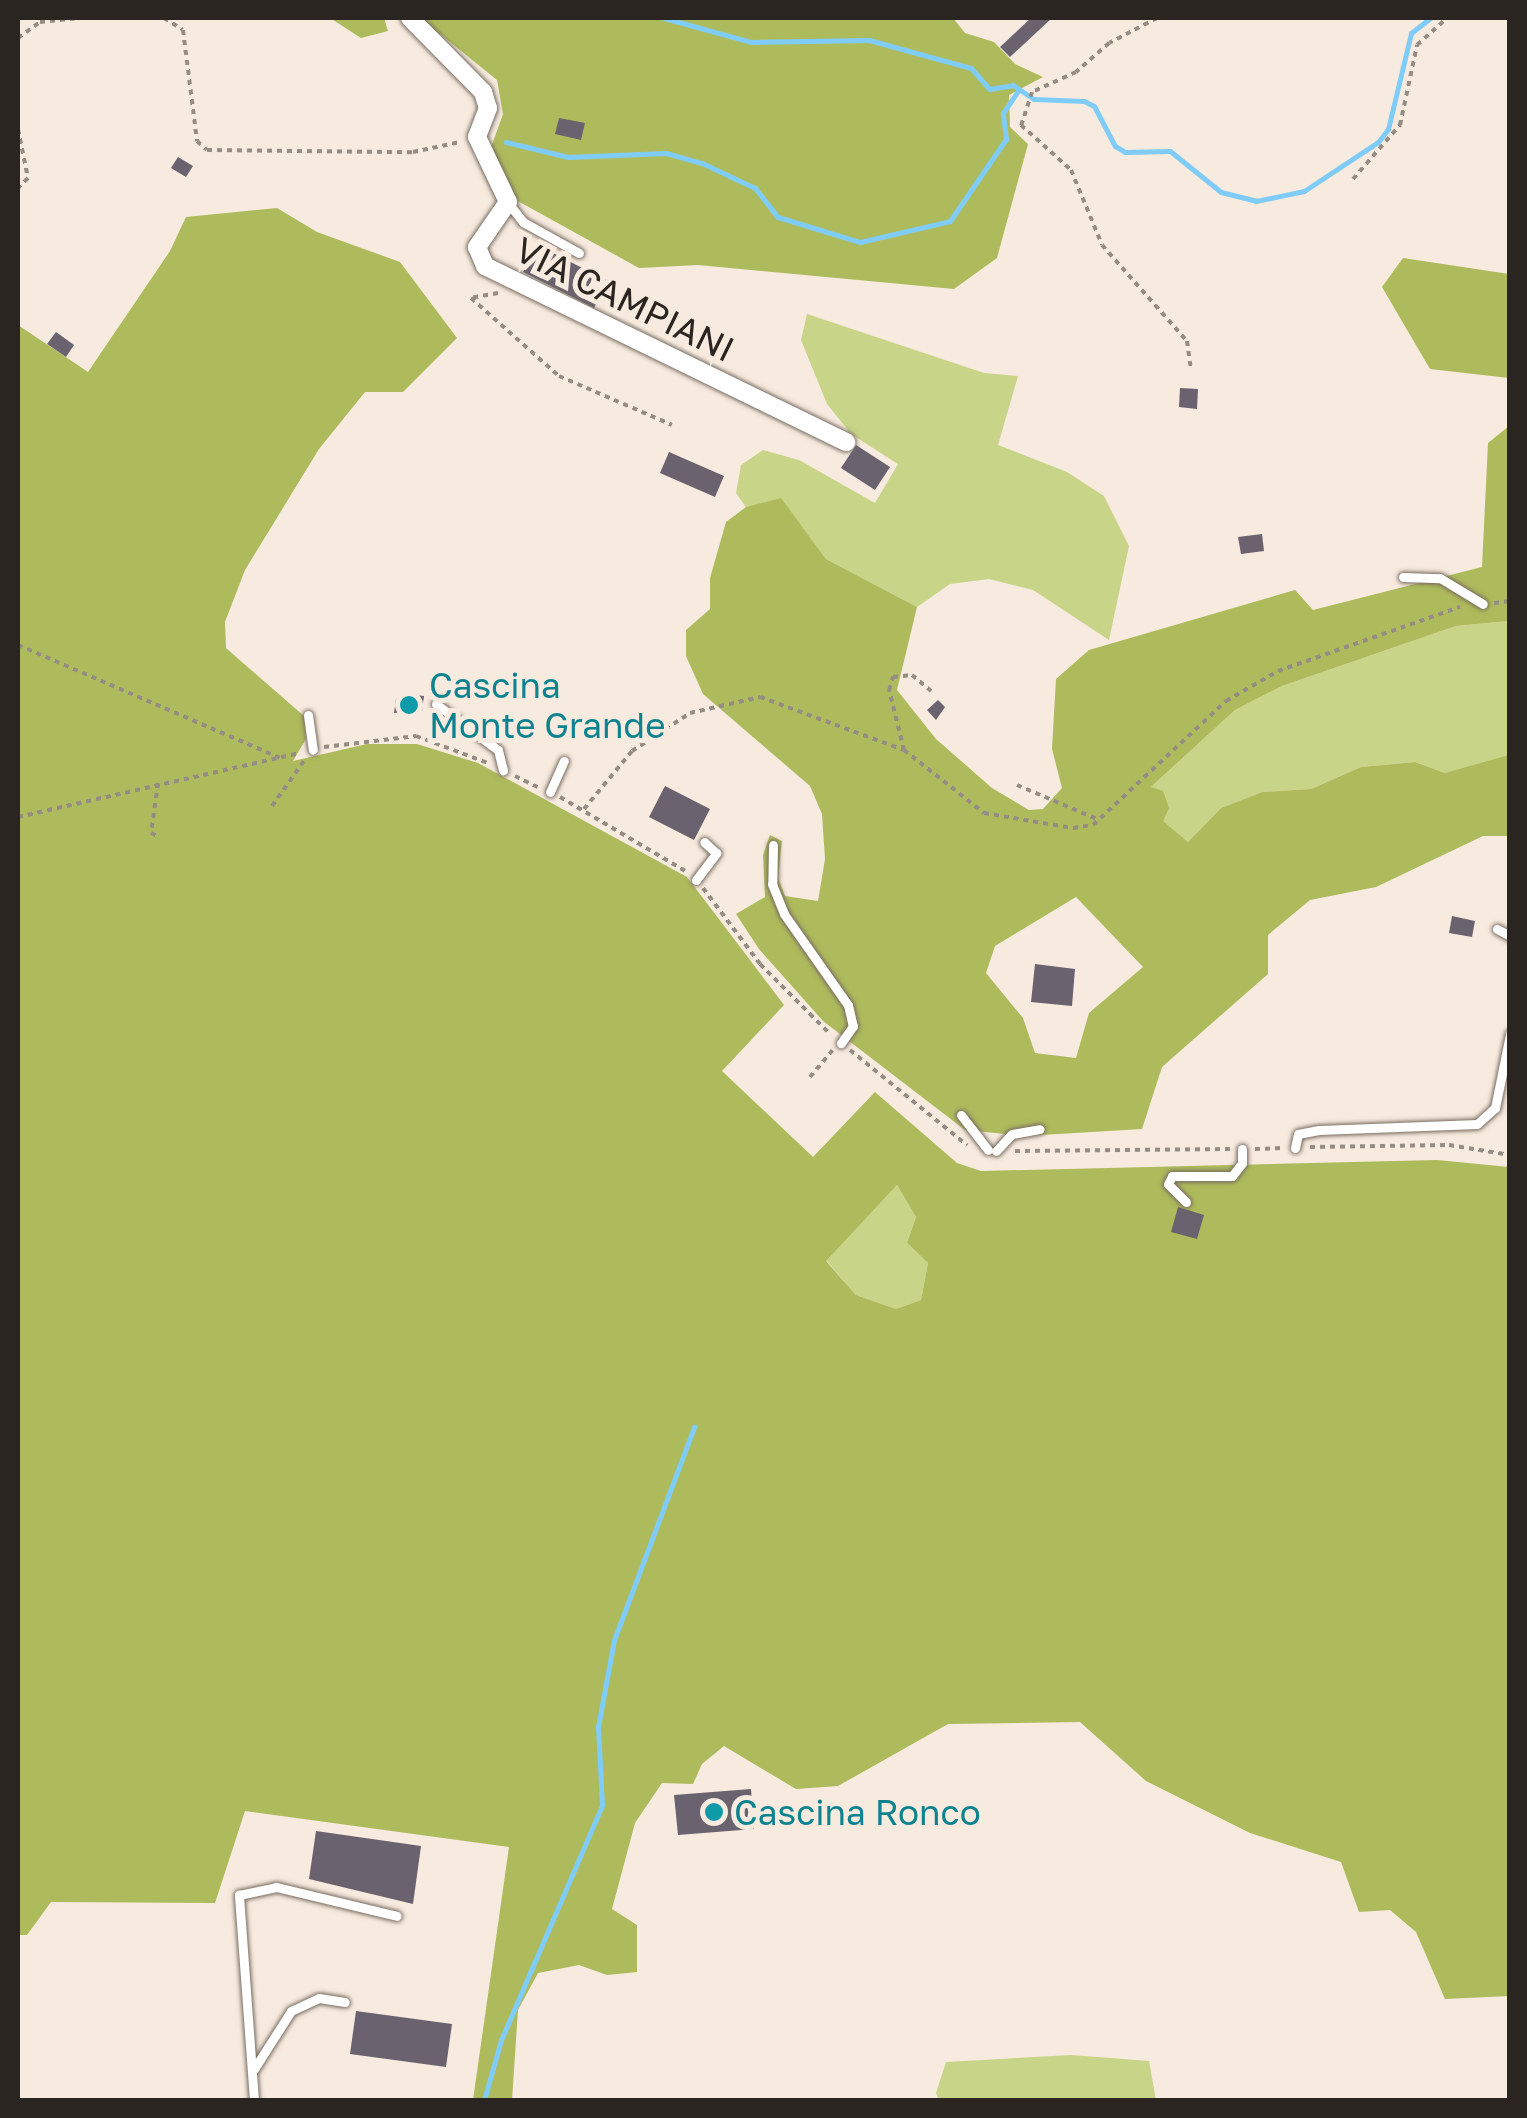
<!DOCTYPE html>
<html>
<head>
<meta charset="utf-8">
<style>
	body { margin:0 }
	#map { position:relative; width:1527px; height:2118px; overflow:hidden; background:#f7eade; font-family:"Golos Text",sans-serif }
	div>[style] { position:absolute }
	[style*='--x'] { left:calc(var(--x)*1px); top:calc(var(--y)*1px); width:calc(var(--w)*1px); rotate:calc(var(--a)*1deg) }
	.green>* { inset:0; background:#c8d488 }
	.forest>* { inset:0; background:#aebb5c }
	.stream>* { height:5px; margin:-2.5px; padding:0 2.5px; transform-origin:2.5px; border-radius:2.5px; background:#80ccf8 }
	.building>* { inset:0; background:#6a626f }
	.path>* { height:4px; margin-top:-2px; transform-origin:0; background:repeating-linear-gradient(90deg,#958c84 0 5px,transparent 0 10px) }
	.roads { filter:drop-shadow(0 0 2px #776b60) drop-shadow(0 0 2px #776b60) }
	.lane>* { height:9px; margin:-4.5px; padding:0 4.5px; transform-origin:4.5px; border-radius:4.5px; background:#fff }
	.street>* { height:18px; margin:-9px; padding:0 9px; transform-origin:9px; border-radius:9px; background:#fff }
	.dots>* { width:28px; height:28px; translate:-50% -50%; box-sizing:border-box; border:5px solid #f7eade; border-radius:50% }
	span { translate:-50% -50%; white-space:nowrap; text-align:center; line-height:1.15; -webkit-text-stroke:10px #f7eade; paint-order:stroke }
	.street-label { font-size:35px; color:#2a2521 }
	.culture-label { font-size:35px; color:#0d838f }
	.left { translate:0 -50%; text-align:left }
	.frame { position:absolute; inset:0; border:20px solid #2a2521; pointer-events:none }
</style>
</head>
<body>
<div id="map">
	<div class="green">
		<i style="clip-path:polygon(807px 314px,984px 373px,1018px 376px,998px 445px,1067px 472px,1104px 496px,1129px 546px,1109px 640px,1033px 590px,989px 579px,950px 584px,917px 607px,826px 559px,781px 499px,746px 507px,736px 493px,741px 465px,763px 450px,799px 460px,875px 503px,898px 464px,851px 434px,827px 404px,801px 340px)"></i>
		<i style="clip-path:polygon(1509px 621px,1508px 761px,1445px 773px,1415px 762px,1361px 767px,1311px 789px,1262px 792px,1221px 808px,1188px 842px,1162px 821px,1150px 788px,1235px 710px,1282px 686px,1456px 626px)"></i>
		<i style="clip-path:polygon(897px 1185px,916px 1217px,907px 1243px,928px 1263px,921px 1300px,896px 1309px,856px 1295px,826px 1260px)"></i>
		<i style="clip-path:polygon(1071px 2055px,1149px 2061px,1156px 2100px,939px 2100px,936px 2093px,946px 2062px)"></i>
	</div>
	<div class="forest">
		<i style="clip-path:polygon(330px 18px,384px 18px,388px 31px,361px 38px)"></i>
		<i style="clip-path:polygon(420px 18px,953px 18px,965px 33px,994px 42px,1015px 64px,1043px 77px,1009px 95px,1010px 127px,1028px 144px,997px 258px,954px 289px,698px 265px,639px 268px,516px 200px,489px 153px,503px 114px,497px 80px)"></i>
		<i style="clip-path:polygon(evenodd,277px 208px,317px 232px,400px 262px,457px 338px,403px 392px,365px 392px,319px 449px,245px 570px,225px 622px,226px 648px,304px 716px,306px 739px,293px 761px,367px 744px,417px 744px,478px 763px,687px 877px,784px 1005px,722px 1071px,813px 1157px,875px 1092px,957px 1163px,981px 1171px,1437px 1160px,1509px 1167px,1509px 1996px,1445px 1999px,1416px 1932px,1390px 1910px,1359px 1912px,1341px 1862px,1250px 1833px,1146px 1781px,1080px 1722px,948px 1724px,838px 1786px,796px 1789px,724px 1746px,702px 1764px,693px 1784px,662px 1783px,635px 1823px,612px 1909px,637px 1925px,637px 1972px,607px 1975px,579px 1965px,538px 1973px,518px 2010px,512px 2100px,473px 2100px,509px 1847px,245px 1811px,215px 1903px,51px 1902px,27px 1935px,18px 1935px,18px 325px,88px 372px,170px 251px,186px 217px,277px 208px,897px 1185px,916px 1217px,907px 1243px,928px 1263px,921px 1300px,896px 1309px,856px 1295px,826px 1261px,897px 1185px)"></i>
		<i style="clip-path:polygon(1403px 258px,1509px 274px,1509px 378px,1430px 369px,1382px 287px)"></i>
		<i style="clip-path:polygon(evenodd,1509px 426px,1509px 621px,1456px 626px,1282px 686px,1235px 710px,1151px 787px,1163px 791px,1169px 808px,1163px 821px,1188px 842px,1221px 808px,1262px 792px,1311px 789px,1361px 767px,1415px 762px,1445px 773px,1509px 755px,1509px 836px,1483px 836px,1376px 887px,1310px 900px,1268px 935px,1268px 974px,1162px 1067px,1142px 1129px,1025px 1136px,965px 1130px,823px 1021px,759px 949px,736px 914px,765px 897px,763px 855px,770px 835px,782px 841px,778px 878px,785px 896px,818px 901px,825px 859px,822px 814px,810px 786px,703px 694px,686px 656px,686px 630px,710px 609px,710px 578px,726px 522px,746px 507px,781px 498px,826px 559px,917px 607px,897px 690px,936px 739px,992px 788px,1029px 810px,1043px 809px,1062px 788px,1052px 749px,1056px 679px,1089px 650px,1295px 590px,1313px 610px,1482px 567px,1488px 443px,1509px 426px,1076px 897px,1143px 967px,1089px 1013px,1076px 1058px,1035px 1053px,1023px 1018px,986px 973px,995px 946px,1076px 897px)"></i>
	</div>
	<div class="stream">
		<i style="--x:664;--y:18;--w:90;--a:15.4"></i>
		<i style="--x:751;--y:42;--w:118;--a:-1"></i>
		<i style="--x:869;--y:40;--w:106;--a:15.4"></i>
		<i style="--x:971;--y:68;--w:28;--a:49"></i>
		<i style="--x:989;--y:89;--w:24;--a:-9"></i>
		<i style="--x:1013;--y:85;--w:25;--a:34"></i>
		<i style="--x:1034;--y:99;--w:50;--a:2.3"></i>
		<i style="--x:1084;--y:101;--w:11;--a:27"></i>
		<i style="--x:1094;--y:106;--w:45;--a:62.3"></i>
		<i style="--x:1115;--y:146;--w:12;--a:31"></i>
		<i style="--x:1125;--y:152;--w:45;--a:-1.3"></i>
		<i style="--x:1170;--y:151;--w:65;--a:38.8"></i>
		<i style="--x:1221;--y:192;--w:36;--a:14"></i>
		<i style="--x:1256;--y:201;--w:49;--a:-11.8"></i>
		<i style="--x:1304;--y:191;--w:89;--a:-33.5"></i>
		<i style="--x:1378;--y:142;--w:16;--a:-52"></i>
		<i style="--x:1388;--y:129;--w:99;--a:-76.5"></i>
		<i style="--x:1411;--y:33;--w:24;--a:-38"></i>
		<i style="--x:506;--y:142;--w:64;--a:13.6"></i>
		<i style="--x:568;--y:157;--w:98;--a:-2.3"></i>
		<i style="--x:666;--y:153;--w:37;--a:16"></i>
		<i style="--x:702;--y:163;--w:59;--a:25.3"></i>
		<i style="--x:755;--y:188;--w:37;--a:52"></i>
		<i style="--x:778;--y:217;--w:86;--a:17"></i>
		<i style="--x:860;--y:242;--w:92;--a:-13.1"></i>
		<i style="--x:950;--y:221;--w:99;--a:-55.7"></i>
		<i style="--x:1006;--y:139;--w:26;--a:-97"></i>
		<i style="--x:1003;--y:113;--w:27;--a:-56"></i>
		<i style="--x:484;--y:2100;--w:62;--a:-74.2"></i>
		<i style="--x:501;--y:2040;--w:256;--a:-66.7"></i>
		<i style="--x:602;--y:1805;--w:78;--a:-92.9"></i>
		<i style="--x:598;--y:1727;--w:88;--a:-79.6"></i>
		<i style="--x:614;--y:1640;--w:228;--a:-69.4"></i>
	</div>
	<div class="building">
		<i style="clip-path:polygon(1031px 18px,1052px 18px,1010px 57px,1000px 47px)"></i>
		<i style="clip-path:polygon(559px 118px,585px 123px,581px 140px,555px 134px)"></i>
		<i style="clip-path:polygon(178px 157px,193px 166px,186px 177px,171px 168px)"></i>
		<i style="clip-path:polygon(537px 245px,608px 281px,594px 308px,523px 272px)"></i>
		<i style="clip-path:polygon(56px 332px,74px 345px,66px 357px,47px 344px)"></i>
		<i style="clip-path:polygon(1180px 388px,1198px 389px,1197px 409px,1179px 407px)"></i>
		<i style="clip-path:polygon(856px 445px,890px 467px,875px 490px,841px 468px)"></i>
		<i style="clip-path:polygon(669px 452px,724px 476px,715px 497px,660px 473px)"></i>
		<i style="clip-path:polygon(1262px 534px,1264px 551px,1241px 554px,1238px 537px)"></i>
		<i style="clip-path:polygon(406px 694px,424px 696px,422px 711px,394px 713px,396px 699px)"></i>
		<i style="clip-path:polygon(938px 700px,945px 707px,936px 720px,927px 710px)"></i>
		<i style="clip-path:polygon(665px 786px,710px 809px,694px 840px,649px 817px)"></i>
		<i style="clip-path:polygon(1452px 916px,1475px 921px,1472px 937px,1449px 933px)"></i>
		<i style="clip-path:polygon(1035px 964px,1075px 969px,1072px 1006px,1031px 1002px)"></i>
		<i style="clip-path:polygon(1178px 1207px,1204px 1215px,1197px 1239px,1171px 1232px)"></i>
		<i style="clip-path:polygon(751px 1789px,754px 1829px,678px 1835px,674px 1795px)"></i>
		<i style="clip-path:polygon(316px 1831px,421px 1846px,413px 1904px,309px 1879px)"></i>
		<i style="clip-path:polygon(356px 2011px,452px 2024px,446px 2067px,350px 2054px)"></i>
	</div>
	<div class="path">
		<i style="--x:164;--y:18;--w:22;--a:32"></i>
		<i style="--x:183;--y:30;--w:112;--a:82.8"></i>
		<i style="--x:197;--y:141;--w:13;--a:42"></i>
		<i style="--x:207;--y:150;--w:206;--a:0.6"></i>
		<i style="--x:413;--y:152;--w:48;--a:-12"></i>
		<i style="--x:1157;--y:18;--w:54;--a:152.5"></i>
		<i style="--x:1109;--y:43;--w:44;--a:138.7"></i>
		<i style="--x:1076;--y:72;--w:48;--a:155.6"></i>
		<i style="--x:1032;--y:92;--w:35;--a:108"></i>
		<i style="--x:1021;--y:125;--w:67;--a:42"></i>
		<i style="--x:1071;--y:170;--w:81;--a:67.5"></i>
		<i style="--x:1102;--y:245;--w:128;--a:48.5"></i>
		<i style="--x:1187;--y:341;--w:30;--a:82"></i>
		<i style="--x:18;--y:38;--w:27;--a:-36"></i>
		<i style="--x:40;--y:22;--w:39;--a:-6"></i>
		<i style="--x:18;--y:129;--w:50;--a:78.5"></i>
		<i style="--x:28;--y:178;--w:14;--a:135"></i>
		<i style="--x:1353;--y:179;--w:72;--a:-49"></i>
		<i style="--x:1400;--y:125;--w:82;--a:-78"></i>
		<i style="--x:1417;--y:45;--w:40;--a:-42"></i>
		<i style="--x:498;--y:293;--w:27;--a:170"></i>
		<i style="--x:471;--y:298;--w:118;--a:41.6"></i>
		<i style="--x:559;--y:376;--w:123;--a:23.4"></i>
		<i style="--x:1494;--y:603;--w:16;--a:-7"></i>
		<i style="--x:18;--y:645;--w:285;--a:23.3"></i>
		<i style="--x:324;--y:747;--w:93;--a:-6.8"></i>
		<i style="--x:416;--y:736;--w:77;--a:20.6"></i>
		<i style="--x:904;--y:750;--w:62;--a:-104"></i>
		<i style="--x:889;--y:690;--w:14;--a:-73"></i>
		<i style="--x:893;--y:677;--w:19;--a:-6"></i>
		<i style="--x:912;--y:675;--w:25;--a:40"></i>
		<i style="--x:515;--y:776;--w:25;--a:26"></i>
		<i style="--x:158;--y:783;--w:50;--a:98"></i>
		<i style="--x:151;--y:833;--w:9;--a:27"></i>
		<i style="--x:1017;--y:785;--w:89;--a:23.1"></i>
		<i style="--x:560;--y:797;--w:145;--a:30.6"></i>
		<i style="--x:272;--y:806;--w:55;--a:-54.6"></i>
		<i style="--x:584;--y:809;--w:75;--a:-50.4"></i>
		<i style="--x:632;--y:751;--w:69;--a:-33.2"></i>
		<i style="--x:690;--y:713;--w:72;--a:-12.9"></i>
		<i style="--x:760;--y:697;--w:153;--a:20.2"></i>
		<i style="--x:904;--y:750;--w:102;--a:38.2"></i>
		<i style="--x:984;--y:813;--w:90;--a:9.6"></i>
		<i style="--x:1073;--y:828;--w:20;--a:-9"></i>
		<i style="--x:1093;--y:825;--w:182;--a:-43"></i>
		<i style="--x:1226;--y:701;--w:60;--a:-30"></i>
		<i style="--x:1278;--y:671;--w:193;--a:-19.4"></i>
		<i style="--x:18;--y:817;--w:289;--a:-12.8"></i>
		<i style="--x:703;--y:888;--w:95;--a:53.1"></i>
		<i style="--x:760;--y:964;--w:100;--a:45"></i>
		<i style="--x:850;--y:1050;--w:151;--a:39.1"></i>
		<i style="--x:810;--y:1077;--w:35;--a:-50"></i>
		<i style="--x:1310;--y:1147;--w:139;--a:-0.8"></i>
		<i style="--x:1449;--y:1145;--w:62;--a:9.3"></i>
		<i style="--x:1255;--y:1149;--w:26;--a:-2"></i>
		<i style="--x:1015;--y:1151;--w:216;--a:-0.5"></i>
	</div>
	<div class="roads">
		<div class="lane">
			<i style="--x:509;--y:204;--w:23;--a:52"></i>
			<i style="--x:523;--y:222;--w:64;--a:29"></i>
			<i style="--x:1403;--y:577;--w:37;--a:2"></i>
			<i style="--x:1440;--y:578;--w:50;--a:31.2"></i>
			<i style="--x:436;--y:704;--w:77;--a:36.6"></i>
			<i style="--x:498;--y:750;--w:21;--a:76"></i>
			<i style="--x:308;--y:715;--w:35;--a:82"></i>
			<i style="--x:550;--y:792;--w:34;--a:-66"></i>
			<i style="--x:773;--y:845;--w:39;--a:91"></i>
			<i style="--x:772;--y:884;--w:32;--a:68"></i>
			<i style="--x:784;--y:914;--w:111;--a:54.9"></i>
			<i style="--x:848;--y:1005;--w:22;--a:77"></i>
			<i style="--x:853;--y:1026;--w:21;--a:125"></i>
			<i style="--x:696;--y:880;--w:34;--a:-53"></i>
			<i style="--x:716;--y:853;--w:16;--a:-137"></i>
			<i style="--x:1497;--y:929;--w:15;--a:28"></i>
			<i style="--x:961;--y:1115;--w:44;--a:52.4"></i>
			<i style="--x:1295;--y:1148;--w:14;--a:-78"></i>
			<i style="--x:1298;--y:1134;--w:21;--a:-11"></i>
			<i style="--x:1319;--y:1130;--w:158;--a:-2.2"></i>
			<i style="--x:1477;--y:1124;--w:24;--a:-42"></i>
			<i style="--x:1495;--y:1108;--w:76;--a:-78.5"></i>
			<i style="--x:996;--y:1151;--w:23;--a:-47"></i>
			<i style="--x:1012;--y:1134;--w:28;--a:-10"></i>
			<i style="--x:1186;--y:1202;--w:25;--a:-135"></i>
			<i style="--x:1168;--y:1184;--w:9;--a:-63"></i>
			<i style="--x:1172;--y:1176;--w:60;--a:0"></i>
			<i style="--x:1232;--y:1176;--w:16;--a:-52"></i>
			<i style="--x:1242;--y:1163;--w:14;--a:-90"></i>
			<i style="--x:254;--y:2069;--w:69;--a:-57.5"></i>
			<i style="--x:291;--y:2011;--w:31;--a:-25"></i>
			<i style="--x:319;--y:1998;--w:26;--a:9"></i>
			<i style="--x:254;--y:2100;--w:206;--a:-94.2"></i>
			<i style="--x:239;--y:1895;--w:38;--a:-12"></i>
			<i style="--x:276;--y:1887;--w:124;--a:13.5"></i>
		</div>
		<div class="street">
			<i style="--x:410;--y:18;--w:104;--a:45.4"></i>
			<i style="--x:483;--y:92;--w:17;--a:73"></i>
			<i style="--x:488;--y:108;--w:31;--a:111"></i>
			<i style="--x:477;--y:137;--w:72;--a:64.5"></i>
			<i style="--x:508;--y:202;--w:55;--a:124.6"></i>
			<i style="--x:477;--y:247;--w:21;--a:67"></i>
			<i style="--x:485;--y:266;--w:402;--a:26"></i>
		</div>
	</div>
	<div class="dots">
		<i style="left:409px;top:705px;background:#0f9aa8"></i>
		<i style="left:714px;top:1812px;background:#0f9aa8"></i>
	</div>
	<div class="street-label">
		<span style="left:625px;top:299px;rotate:26deg">VIA CAMPIANI</span>
	</div>
	<div class="culture-label">
		<span class="left" style="left:429px;top:705px">Cascina<br>Monte Grande</span>
		<span class="left" style="left:734px;top:1812px">Cascina Ronco</span>
	</div>
	<div class="frame"></div>
</div>
</body>
</html>
